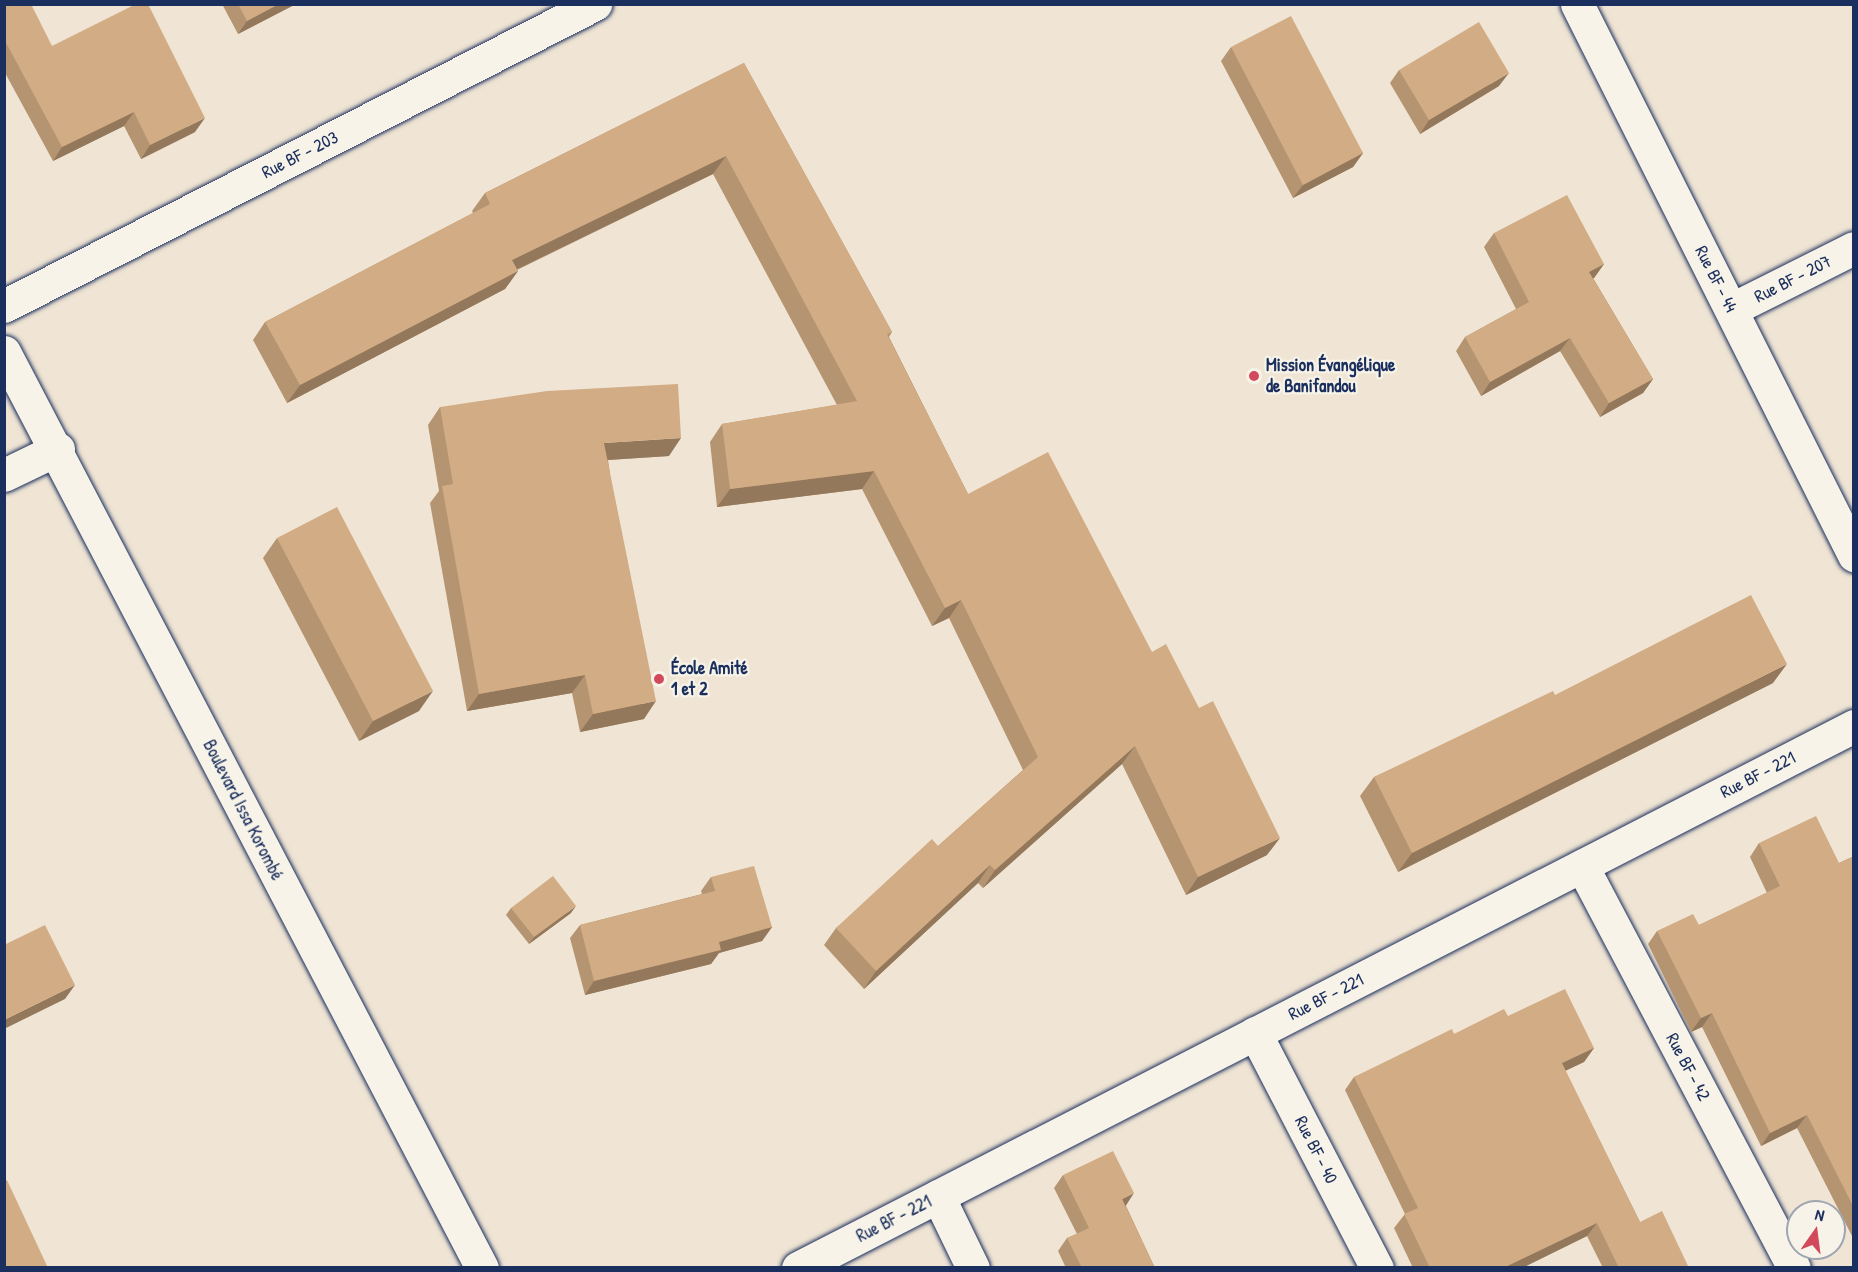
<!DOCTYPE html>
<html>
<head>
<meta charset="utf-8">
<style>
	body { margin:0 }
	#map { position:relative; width:1858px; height:1272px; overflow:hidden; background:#f0e5d4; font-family:"Patrick Hand",sans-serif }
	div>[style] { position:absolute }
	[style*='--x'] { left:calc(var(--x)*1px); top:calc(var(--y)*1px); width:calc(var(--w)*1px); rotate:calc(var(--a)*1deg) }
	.roads { filter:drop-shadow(0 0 2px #1b2f5e) drop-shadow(0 0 2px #1b2f5e) }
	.minor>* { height:33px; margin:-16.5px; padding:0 16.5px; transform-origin:16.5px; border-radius:16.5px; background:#f7f3e8 }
	.wall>* { inset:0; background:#b59472 }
	.shaded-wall>* { inset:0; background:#93785c }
	.building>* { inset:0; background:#d2ac84 }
	.dots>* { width:16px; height:16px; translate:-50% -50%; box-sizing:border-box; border:3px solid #f7f3e8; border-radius:50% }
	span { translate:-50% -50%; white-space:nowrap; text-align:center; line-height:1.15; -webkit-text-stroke:4.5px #f7f3e8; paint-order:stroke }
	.street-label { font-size:18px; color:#1b2f5e }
	.poi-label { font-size:18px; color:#1b2f5e; font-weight:700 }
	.left { translate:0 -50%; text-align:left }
	.frame { position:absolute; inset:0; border:6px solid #1b2f5e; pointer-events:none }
	.north { position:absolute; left:1786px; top:1200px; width:60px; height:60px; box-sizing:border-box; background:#f7f3e8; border:2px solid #9fa5b1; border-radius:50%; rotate:14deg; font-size:16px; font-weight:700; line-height:24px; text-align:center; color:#1b2f5e }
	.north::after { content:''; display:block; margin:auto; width:21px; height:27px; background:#d1495b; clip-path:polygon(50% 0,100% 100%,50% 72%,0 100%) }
</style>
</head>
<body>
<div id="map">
	<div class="roads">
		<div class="minor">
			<i style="--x:1577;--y:4;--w:617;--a:63.31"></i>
			<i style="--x:4;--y:306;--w:664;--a:-27.07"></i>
			<i style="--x:1732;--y:309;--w:136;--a:-26.6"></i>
			<i style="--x:4;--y:352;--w:1033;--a:62.44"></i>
			<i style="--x:4;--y:475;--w:60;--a:-25.7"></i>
			<i style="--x:1582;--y:866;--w:454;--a:62.2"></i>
			<i style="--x:1255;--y:1033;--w:265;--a:62.6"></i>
			<i style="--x:938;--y:1196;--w:80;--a:64.1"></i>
			<i style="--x:798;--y:1268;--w:1187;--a:-27.17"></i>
		</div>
	</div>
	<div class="wall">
		<i style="clip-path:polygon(4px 4px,52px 46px,195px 132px,141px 159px,124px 126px,53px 161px,4px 71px)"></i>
		<i style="clip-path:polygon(222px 4px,296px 4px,238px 34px)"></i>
		<i style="clip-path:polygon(1231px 47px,1363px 153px,1353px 167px,1293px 198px,1221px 61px)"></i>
		<i style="clip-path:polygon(744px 63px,892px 332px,889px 337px,968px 494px,1152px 652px,1267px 855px,1186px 895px,1122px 764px,983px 888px,978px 883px,864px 989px,824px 945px,836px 928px,938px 846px,1023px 770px,949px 618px,932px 626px,862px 489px,717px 507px,710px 442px,722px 424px,837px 405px,713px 174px,517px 270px,518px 271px,505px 289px,287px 403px,253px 340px,265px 322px,473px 213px,472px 211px,485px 193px)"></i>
		<i style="clip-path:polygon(1399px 70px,1499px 86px,1420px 134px,1390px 83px)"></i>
		<i style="clip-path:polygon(1494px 233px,1604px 264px,1594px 278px,1593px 278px,1653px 379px,1643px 393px,1600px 417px,1560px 351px,1481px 396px,1456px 351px,1465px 337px,1516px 309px,1484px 247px)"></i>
		<i style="clip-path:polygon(440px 407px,669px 456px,608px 460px,644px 719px,580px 732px,572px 693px,467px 711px,430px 503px,439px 491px,428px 425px)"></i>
		<i style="clip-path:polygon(277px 538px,419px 711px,359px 741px,263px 558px)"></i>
		<i style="clip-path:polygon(1773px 683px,1398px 872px,1360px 796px,1374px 777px,1555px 695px)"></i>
		<i style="clip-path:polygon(1759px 843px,1839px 863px,1854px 856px,1854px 1240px,1797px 1128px,1761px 1146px,1702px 1027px,1691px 1032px,1648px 944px,1657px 931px,1699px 925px,1767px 893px,1750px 857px)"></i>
		<i style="clip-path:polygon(711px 877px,772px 927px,762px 941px,719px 953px,711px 964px,585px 995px,570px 938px,580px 925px,702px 894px,701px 891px)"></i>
		<i style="clip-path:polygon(511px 908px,571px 913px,529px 944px,506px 915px)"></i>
		<i style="clip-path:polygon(1508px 1016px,1594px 1048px,1584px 1062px,1565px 1071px,1640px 1222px,1689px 1268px,1603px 1268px,1587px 1236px,1522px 1268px,1413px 1268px,1394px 1228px,1405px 1214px,1345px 1090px,1354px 1077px,1454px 1034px)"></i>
		<i style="clip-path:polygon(1063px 1175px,1126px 1206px,1155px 1268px,1066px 1268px,1058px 1251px,1067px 1238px,1077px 1234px,1054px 1188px)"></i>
	</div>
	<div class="shaded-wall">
		<i style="clip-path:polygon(279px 4px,296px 4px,238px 34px,247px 21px)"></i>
		<i style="clip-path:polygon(1509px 73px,1499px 86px,1420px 134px,1429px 120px)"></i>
		<i style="clip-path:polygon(134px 112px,124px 126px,53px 161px,62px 147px)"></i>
		<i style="clip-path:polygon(205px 118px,195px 132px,141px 159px,150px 145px)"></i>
		<i style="clip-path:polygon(1363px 153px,1353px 167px,1293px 198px,1303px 185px)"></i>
		<i style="clip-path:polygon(726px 156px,713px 174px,499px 278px,512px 260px)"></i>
		<i style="clip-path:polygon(1604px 264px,1594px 278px,1579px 286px,1589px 272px)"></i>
		<i style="clip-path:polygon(518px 271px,505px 289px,287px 403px,300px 385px)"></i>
		<i style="clip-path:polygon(1570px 338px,1560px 351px,1481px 396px,1490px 382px)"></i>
		<i style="clip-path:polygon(1653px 379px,1643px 393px,1600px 417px,1609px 403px)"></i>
		<i style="clip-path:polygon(681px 438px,669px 456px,592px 461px,604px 443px)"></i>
		<i style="clip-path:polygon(874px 471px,862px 489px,717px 507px,730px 489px)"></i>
		<i style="clip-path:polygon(961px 600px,949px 618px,932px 626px,945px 608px)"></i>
		<i style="clip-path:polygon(1787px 664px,1773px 683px,1398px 872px,1412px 853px)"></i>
		<i style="clip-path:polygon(585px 675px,572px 693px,467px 711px,479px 694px)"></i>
		<i style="clip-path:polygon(433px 691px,419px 711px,359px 741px,373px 721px)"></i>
		<i style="clip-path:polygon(656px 701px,644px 719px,580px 732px,593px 714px)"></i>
		<i style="clip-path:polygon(1135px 746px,1122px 764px,983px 888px,995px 870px)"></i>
		<i style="clip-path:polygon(1280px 838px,1267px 855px,1186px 895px,1198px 877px)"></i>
		<i style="clip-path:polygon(990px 865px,978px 883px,864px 989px,876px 971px)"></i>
		<i style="clip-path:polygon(576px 906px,571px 913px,529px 944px,534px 937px)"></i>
		<i style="clip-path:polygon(772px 927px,762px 941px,719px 953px,711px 964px,585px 995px,594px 981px,719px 942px)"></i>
		<i style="clip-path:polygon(75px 985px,65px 999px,4px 1029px,4px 1020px)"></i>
		<i style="clip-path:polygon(1712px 1013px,1702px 1027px,1691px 1032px,1701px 1018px)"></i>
		<i style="clip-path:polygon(1594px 1048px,1584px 1062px,1552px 1077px,1562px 1063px)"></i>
		<i style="clip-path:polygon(1807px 1115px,1797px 1128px,1761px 1146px,1770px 1133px)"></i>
		<i style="clip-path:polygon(1134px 1193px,1125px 1207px,1122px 1199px)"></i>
		<i style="clip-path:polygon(1597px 1223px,1587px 1236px,1522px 1268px,1503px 1268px)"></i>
	</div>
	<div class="building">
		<i style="clip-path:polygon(4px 4px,31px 4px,52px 46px,136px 4px,148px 4px,205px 118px,150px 145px,134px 112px,62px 147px,4px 39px)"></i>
		<i style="clip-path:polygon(238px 4px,279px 4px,247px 21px)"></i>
		<i style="clip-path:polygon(1291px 16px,1363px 153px,1303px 185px,1231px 47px)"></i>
		<i style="clip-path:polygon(1479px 22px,1509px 73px,1429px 120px,1399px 70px)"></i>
		<i style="clip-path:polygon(744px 63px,892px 332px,887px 334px,968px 494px,1048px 452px,1152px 652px,1166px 644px,1199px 708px,1213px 701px,1280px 838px,1198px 877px,1135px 746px,995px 870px,990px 865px,876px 971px,836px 928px,932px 839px,938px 846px,1038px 757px,961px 600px,945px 608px,874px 471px,730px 489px,722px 424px,857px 401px,726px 156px,512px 260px,518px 271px,300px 385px,265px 322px,490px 204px,485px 193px)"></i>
		<i style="clip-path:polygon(1567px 195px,1604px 264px,1589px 272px,1653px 379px,1609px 403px,1570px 338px,1490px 382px,1465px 337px,1529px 302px,1494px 233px)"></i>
		<i style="clip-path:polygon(678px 384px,681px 438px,604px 443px,656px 701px,593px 714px,585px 675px,479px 694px,442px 486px,453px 484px,440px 407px,547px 391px)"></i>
		<i style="clip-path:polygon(337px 507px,433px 691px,373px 721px,277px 538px)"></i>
		<i style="clip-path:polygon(1751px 595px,1787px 664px,1412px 853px,1374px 777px,1553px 691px,1555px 695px)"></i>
		<i style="clip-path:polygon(1816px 816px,1839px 863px,1854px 856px,1854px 1208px,1807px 1115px,1770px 1133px,1712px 1013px,1701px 1018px,1657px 931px,1693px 914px,1699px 925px,1780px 886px,1759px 843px)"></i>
		<i style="clip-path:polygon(754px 866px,772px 927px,719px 942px,721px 950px,594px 981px,580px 925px,715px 891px,711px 877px)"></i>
		<i style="clip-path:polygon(553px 876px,576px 906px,534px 937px,511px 908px)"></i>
		<i style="clip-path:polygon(45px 925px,75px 985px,4px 1020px,4px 945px)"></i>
		<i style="clip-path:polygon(1565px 989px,1594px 1048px,1562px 1063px,1640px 1222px,1662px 1211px,1689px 1268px,1619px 1268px,1597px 1223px,1503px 1268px,1430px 1268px,1404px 1214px,1418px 1208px,1354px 1077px,1452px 1029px,1454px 1034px,1504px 1009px,1508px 1016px)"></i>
		<i style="clip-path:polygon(1113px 1151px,1134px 1193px,1122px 1199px,1155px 1268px,1082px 1268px,1067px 1238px,1089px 1228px,1063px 1175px)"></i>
		<i style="clip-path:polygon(7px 1180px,48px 1268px,4px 1268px,4px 1181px)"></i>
	</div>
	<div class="dots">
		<i style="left:1254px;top:376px;background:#d1495b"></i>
		<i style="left:659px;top:679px;background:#d1495b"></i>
	</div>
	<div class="street-label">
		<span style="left:300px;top:155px;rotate:-27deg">Rue BF - 203</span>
		<span style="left:1716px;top:279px;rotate:63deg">Rue BF - 44</span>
		<span style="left:1793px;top:279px;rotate:-27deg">Rue BF - 207</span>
		<span style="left:1758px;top:775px;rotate:-27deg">Rue BF - 221</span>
		<span style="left:243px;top:810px;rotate:63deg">Boulevard Issa Korombé</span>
		<span style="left:1326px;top:997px;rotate:-27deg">Rue BF - 221</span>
		<span style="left:1688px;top:1067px;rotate:62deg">Rue BF - 42</span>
		<span style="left:1316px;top:1150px;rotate:63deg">Rue BF - 40</span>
		<span style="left:894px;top:1219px;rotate:-27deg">Rue BF - 221</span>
	</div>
	<div class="poi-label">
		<span class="left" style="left:1266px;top:376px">Mission Évangélique<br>de Banifandou</span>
		<span class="left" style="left:671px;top:679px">École Amité<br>1 et 2</span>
	</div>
	<div class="frame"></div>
	<div class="north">N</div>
</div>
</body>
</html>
